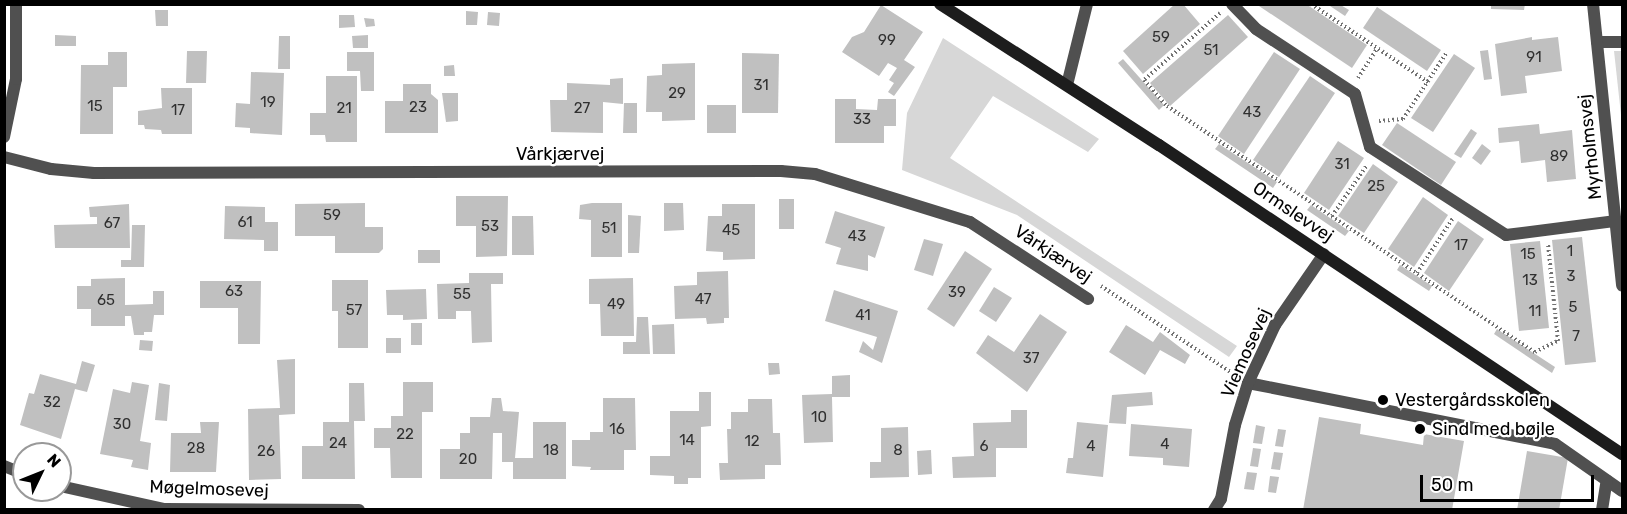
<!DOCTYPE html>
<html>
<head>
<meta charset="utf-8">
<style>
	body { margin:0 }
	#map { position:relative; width:1627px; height:514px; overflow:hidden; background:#fff; font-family:Rubik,sans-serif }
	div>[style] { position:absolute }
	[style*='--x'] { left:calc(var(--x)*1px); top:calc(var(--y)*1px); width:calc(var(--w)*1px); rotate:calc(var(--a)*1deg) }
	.green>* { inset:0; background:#d7d7d7 }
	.building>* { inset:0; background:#c0c0c0 }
	.path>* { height:4px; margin-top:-2px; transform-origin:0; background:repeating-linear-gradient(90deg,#727272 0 1.5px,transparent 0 4.5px) }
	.lane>* { height:12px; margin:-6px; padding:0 6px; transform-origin:6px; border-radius:6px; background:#505050 }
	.street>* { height:12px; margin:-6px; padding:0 6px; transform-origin:6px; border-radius:6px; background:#505050 }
	.secondary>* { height:12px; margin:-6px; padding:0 6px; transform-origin:6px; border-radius:6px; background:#1d1d1d }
	.dots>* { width:16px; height:16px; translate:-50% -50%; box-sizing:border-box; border:3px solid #fff; border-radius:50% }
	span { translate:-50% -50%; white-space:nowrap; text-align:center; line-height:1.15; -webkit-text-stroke:4.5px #fff; paint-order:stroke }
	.number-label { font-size:15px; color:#303030 }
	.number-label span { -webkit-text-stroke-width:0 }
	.street-label { font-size:18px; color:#000 }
	.poi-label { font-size:18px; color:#000 }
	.left { translate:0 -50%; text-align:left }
	.frame { position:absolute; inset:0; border:6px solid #000; pointer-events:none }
	.north { position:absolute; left:12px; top:442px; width:60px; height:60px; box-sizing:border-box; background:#fff; border:2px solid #999; border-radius:50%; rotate:47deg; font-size:16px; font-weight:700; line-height:24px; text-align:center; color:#000 }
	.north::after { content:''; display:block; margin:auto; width:21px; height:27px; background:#000; clip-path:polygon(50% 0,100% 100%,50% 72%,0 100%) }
	.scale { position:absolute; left:1420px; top:475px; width:174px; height:27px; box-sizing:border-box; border:3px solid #000; border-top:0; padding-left:8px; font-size:18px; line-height:21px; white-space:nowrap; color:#000; -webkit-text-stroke:4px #fff; paint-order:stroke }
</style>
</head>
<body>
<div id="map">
	<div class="green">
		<i style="clip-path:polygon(943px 38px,1099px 139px,1088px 152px,993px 96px,950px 158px,1237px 346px,1229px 357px,1017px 215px,902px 170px,907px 113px)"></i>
		<i style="clip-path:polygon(1614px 51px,1622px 51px,1622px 124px)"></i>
	</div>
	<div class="building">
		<i style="clip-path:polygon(1175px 4px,1183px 4px,1200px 24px,1143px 74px,1123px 51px)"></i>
		<i style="clip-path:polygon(1256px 4px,1306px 4px,1367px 45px,1352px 68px)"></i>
		<i style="clip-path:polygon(1327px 4px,1339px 4px,1349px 10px,1345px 16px)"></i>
		<i style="clip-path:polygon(1491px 4px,1525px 4px,1524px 10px,1491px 9px)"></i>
		<i style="clip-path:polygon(881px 5px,923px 32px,904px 60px,915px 67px,894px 96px,888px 92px,894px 83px,889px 80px,897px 68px,888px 63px,879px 76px,842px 52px,852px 37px,864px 32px)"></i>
		<i style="clip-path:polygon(1377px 7px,1441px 50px,1427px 71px,1363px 28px)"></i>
		<i style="clip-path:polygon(155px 10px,168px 10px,168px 26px,156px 26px)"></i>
		<i style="clip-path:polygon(466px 11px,478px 12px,477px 25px,466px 25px)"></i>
		<i style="clip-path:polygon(488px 12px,500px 13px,499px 26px,487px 25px)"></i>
		<i style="clip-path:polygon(339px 15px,354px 15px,355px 27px,339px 28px)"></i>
		<i style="clip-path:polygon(1228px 15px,1248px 37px,1170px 106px,1150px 83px)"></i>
		<i style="clip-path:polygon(364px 18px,374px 19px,375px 26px,366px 27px)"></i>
		<i style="clip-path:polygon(55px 35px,76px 36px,76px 46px,55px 46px)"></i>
		<i style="clip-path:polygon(368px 35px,368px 48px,353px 48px,352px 36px)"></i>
		<i style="clip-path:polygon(279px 36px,290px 36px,290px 69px,278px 69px)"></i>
		<i style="clip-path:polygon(1532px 37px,1532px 40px,1558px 37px,1562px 71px,1525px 76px,1527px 93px,1501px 96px,1495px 44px)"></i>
		<i style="clip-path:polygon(1488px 50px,1492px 79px,1484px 80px,1480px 51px)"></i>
		<i style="clip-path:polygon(187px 51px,207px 51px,206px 83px,186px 83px)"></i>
		<i style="clip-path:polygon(108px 52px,127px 52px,127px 87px,113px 87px,113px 134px,80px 134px,81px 65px,108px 65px)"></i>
		<i style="clip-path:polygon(347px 52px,374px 52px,374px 91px,361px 91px,360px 71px,347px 71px)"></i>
		<i style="clip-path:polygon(1274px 52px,1300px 69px,1244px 154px,1218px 136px)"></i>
		<i style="clip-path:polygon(742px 53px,779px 54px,778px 113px,742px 113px)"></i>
		<i style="clip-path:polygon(1454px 54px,1475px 68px,1433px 132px,1411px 118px)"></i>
		<i style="clip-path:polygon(1123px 59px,1164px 105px,1159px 110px,1118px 63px)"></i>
		<i style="clip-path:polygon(695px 63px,695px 120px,662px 121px,662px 112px,646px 112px,647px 76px,662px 75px,662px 64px)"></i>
		<i style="clip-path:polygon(454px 65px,455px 76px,444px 76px,444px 66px)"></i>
		<i style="clip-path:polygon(251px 72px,284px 73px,282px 135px,250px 133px,250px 128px,235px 127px,236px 103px,250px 104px)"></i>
		<i style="clip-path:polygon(326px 76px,357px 76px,357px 142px,326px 142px,325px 135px,310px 135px,310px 113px,326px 113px)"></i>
		<i style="clip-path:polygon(1310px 76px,1335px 93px,1279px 177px,1253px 160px)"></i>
		<i style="clip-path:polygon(623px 78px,623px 104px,603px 102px,603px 133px,551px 132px,550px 100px,567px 100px,567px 83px,610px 85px,610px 79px)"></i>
		<i style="clip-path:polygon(403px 84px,431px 84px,431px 94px,438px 100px,438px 133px,385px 133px,385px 101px,403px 101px)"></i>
		<i style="clip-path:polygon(161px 88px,192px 88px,192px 134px,162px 134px,161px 130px,145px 129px,144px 125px,138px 125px,138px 111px,162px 108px)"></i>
		<i style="clip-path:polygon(442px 93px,458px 93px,458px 121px,446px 122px)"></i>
		<i style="clip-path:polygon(835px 99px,856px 99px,856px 109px,877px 110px,878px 99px,896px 99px,896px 126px,884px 126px,884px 143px,835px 143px)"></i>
		<i style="clip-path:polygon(624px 103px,637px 103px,637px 133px,623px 133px)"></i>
		<i style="clip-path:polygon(707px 105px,736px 105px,736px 133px,707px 133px)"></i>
		<i style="clip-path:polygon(1397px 123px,1456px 162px,1441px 185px,1382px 145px)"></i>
		<i style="clip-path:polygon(1539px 124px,1540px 134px,1572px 130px,1576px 179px,1547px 182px,1545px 160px,1521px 163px,1519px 141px,1499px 143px,1498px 128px)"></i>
		<i style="clip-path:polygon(1471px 129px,1477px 133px,1461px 158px,1454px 154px)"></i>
		<i style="clip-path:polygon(1338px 141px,1364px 158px,1329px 210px,1304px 193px)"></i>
		<i style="clip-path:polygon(1219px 144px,1277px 182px,1273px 188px,1215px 149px)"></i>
		<i style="clip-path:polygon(1482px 144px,1491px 151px,1481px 165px,1472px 158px)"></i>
		<i style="clip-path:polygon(1373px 164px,1398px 182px,1364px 233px,1338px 216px)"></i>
		<i style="clip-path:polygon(456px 196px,508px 196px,507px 256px,476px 257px,476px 226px,456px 226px)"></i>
		<i style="clip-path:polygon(1423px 197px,1448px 215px,1414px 267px,1388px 249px)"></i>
		<i style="clip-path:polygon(779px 199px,794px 199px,794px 229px,779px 229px)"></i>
		<i style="clip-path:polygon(365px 203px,365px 227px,383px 227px,383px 249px,379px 253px,335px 253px,335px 236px,295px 236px,295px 204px)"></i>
		<i style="clip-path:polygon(592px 203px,622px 203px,622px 257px,591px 257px,591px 220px,579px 219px,580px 205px)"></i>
		<i style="clip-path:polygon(664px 203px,683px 203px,684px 230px,664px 231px)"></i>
		<i style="clip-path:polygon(129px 204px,130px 248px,55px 248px,54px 225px,97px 224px,97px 217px,90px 217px,89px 207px)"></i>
		<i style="clip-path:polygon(722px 204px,755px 204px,755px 259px,723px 260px,723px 252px,706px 251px,708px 216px,722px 216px)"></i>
		<i style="clip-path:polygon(1311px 205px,1349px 231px,1345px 236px,1307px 210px)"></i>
		<i style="clip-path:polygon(225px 206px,265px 207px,265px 222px,278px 222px,278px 251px,264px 251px,264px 240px,224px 239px)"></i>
		<i style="clip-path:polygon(835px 211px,885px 227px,875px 258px,868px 255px,868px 271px,836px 264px,841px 248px,825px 243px)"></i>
		<i style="clip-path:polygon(628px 215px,641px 216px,639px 253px,628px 253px)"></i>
		<i style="clip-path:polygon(512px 216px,533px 216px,534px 255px,512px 255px)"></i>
		<i style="clip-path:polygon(1458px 221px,1484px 239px,1449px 291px,1424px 273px)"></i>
		<i style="clip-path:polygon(132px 225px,145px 225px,144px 267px,121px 267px,121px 260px,131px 260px)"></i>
		<i style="clip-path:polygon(1582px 237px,1596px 362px,1565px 365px,1552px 240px)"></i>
		<i style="clip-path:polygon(924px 239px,943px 244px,933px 276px,914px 270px)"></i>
		<i style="clip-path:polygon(1540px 241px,1549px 328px,1519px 331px,1510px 244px)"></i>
		<i style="clip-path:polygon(418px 250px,440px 250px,440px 263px,418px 263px)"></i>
		<i style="clip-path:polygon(965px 251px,992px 269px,954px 327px,927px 309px)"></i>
		<i style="clip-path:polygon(1400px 265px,1432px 286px,1429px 291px,1397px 270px)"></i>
		<i style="clip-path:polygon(728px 271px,729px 318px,724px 318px,724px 323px,707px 324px,706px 318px,675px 319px,674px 286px,697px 285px,697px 272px)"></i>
		<i style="clip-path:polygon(469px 273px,503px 273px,503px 284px,491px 284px,492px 342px,472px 343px,471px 311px,456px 311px,456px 319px,438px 319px,437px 284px,469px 283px)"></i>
		<i style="clip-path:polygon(125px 278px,125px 305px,153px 304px,153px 291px,164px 291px,164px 315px,154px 315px,152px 332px,144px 332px,144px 335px,134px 335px,131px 316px,125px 316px,125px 326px,91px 326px,91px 309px,77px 309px,77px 286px,91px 286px,91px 279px)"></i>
		<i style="clip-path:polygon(633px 278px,634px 336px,601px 336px,600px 304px,589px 304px,589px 279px)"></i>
		<i style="clip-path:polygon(332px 280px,368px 280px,368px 348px,338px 348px,338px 311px,332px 311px)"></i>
		<i style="clip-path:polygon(200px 281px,261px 281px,260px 344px,238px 344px,238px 308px,200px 308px)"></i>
		<i style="clip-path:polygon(994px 287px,1012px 298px,996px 322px,979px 311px)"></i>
		<i style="clip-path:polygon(426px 289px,427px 319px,403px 320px,403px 315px,387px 315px,386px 290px)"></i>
		<i style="clip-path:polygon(834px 290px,898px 311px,882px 363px,859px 352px,863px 341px,873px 350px,877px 337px,825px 321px)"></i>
		<i style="clip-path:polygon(1040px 314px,1067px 332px,1027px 392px,976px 353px,988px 335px,1014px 352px)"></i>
		<i style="clip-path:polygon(637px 317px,648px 317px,650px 354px,623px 354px,623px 342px,636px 342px)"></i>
		<i style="clip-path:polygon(411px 323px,422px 323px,422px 345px,411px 345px)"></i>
		<i style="clip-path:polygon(674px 324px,675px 354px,653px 354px,652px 325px)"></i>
		<i style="clip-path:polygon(1126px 325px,1153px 342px,1160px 332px,1190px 355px,1185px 364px,1160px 350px,1145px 375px,1109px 352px)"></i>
		<i style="clip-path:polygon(1497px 329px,1555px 367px,1552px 373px,1494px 334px)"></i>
		<i style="clip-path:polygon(386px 338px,401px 338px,401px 353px,386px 353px)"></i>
		<i style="clip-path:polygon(140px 340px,153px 341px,152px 351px,139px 350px)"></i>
		<i style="clip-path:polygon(295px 359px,295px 414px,279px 415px,281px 479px,249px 480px,248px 409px,280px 408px,277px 360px)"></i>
		<i style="clip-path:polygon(82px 361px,95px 365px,87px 392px,75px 389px,61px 439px,20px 425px,29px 393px,34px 394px,40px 374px,76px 384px)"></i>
		<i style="clip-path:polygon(768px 363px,779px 363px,780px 374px,769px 375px)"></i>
		<i style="clip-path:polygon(850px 375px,850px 397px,832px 397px,833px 442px,804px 443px,802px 395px,832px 394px,832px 376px)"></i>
		<i style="clip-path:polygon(132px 382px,149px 385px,140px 441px,151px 443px,148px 470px,131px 467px,133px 460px,100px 454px,113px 389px,130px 393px)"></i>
		<i style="clip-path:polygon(403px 382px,433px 382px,433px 412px,422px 412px,422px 478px,391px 478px,390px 448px,374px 448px,374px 428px,391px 428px,391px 416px,403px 416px)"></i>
		<i style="clip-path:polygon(159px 383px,170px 385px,167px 421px,155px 420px)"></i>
		<i style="clip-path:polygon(349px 383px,364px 383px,365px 421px,354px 421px,355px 479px,302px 479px,302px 446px,323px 446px,323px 422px,349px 422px)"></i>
		<i style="clip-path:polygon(699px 392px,711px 392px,711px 426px,701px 427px,701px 478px,688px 478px,688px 484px,674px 484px,674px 476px,650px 475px,650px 456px,670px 456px,670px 411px,699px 411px)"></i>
		<i style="clip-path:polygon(1152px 392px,1153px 405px,1127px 407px,1126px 424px,1109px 423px,1112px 395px)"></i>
		<i style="clip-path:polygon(492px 398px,501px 398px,503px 411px,519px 412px,515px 458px,533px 458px,533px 422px,566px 422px,566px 479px,513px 479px,513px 462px,502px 462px,502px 433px,493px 433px,492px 479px,440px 479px,440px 449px,460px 449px,460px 433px,470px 433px,470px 417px,490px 417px)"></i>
		<i style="clip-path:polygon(603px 398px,635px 398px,636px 450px,624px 450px,624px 470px,590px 470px,591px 467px,572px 466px,572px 440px,590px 440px,590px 432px,603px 432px)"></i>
		<i style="clip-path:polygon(748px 399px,772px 399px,773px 433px,780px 433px,781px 465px,765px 465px,765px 479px,720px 480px,719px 463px,728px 463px,727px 429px,731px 429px,731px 412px,748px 412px)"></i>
		<i style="clip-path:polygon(1011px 410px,1027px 410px,1027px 448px,996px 448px,996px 477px,953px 478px,952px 457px,974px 456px,973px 423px,1011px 422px)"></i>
		<i style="clip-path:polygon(1319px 417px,1361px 424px,1360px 434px,1423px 445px,1424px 434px,1464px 441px,1452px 510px,1303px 510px)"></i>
		<i style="clip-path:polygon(200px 422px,219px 422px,216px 472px,170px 472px,171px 433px,201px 433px)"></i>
		<i style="clip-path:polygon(1077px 422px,1108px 425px,1103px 477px,1066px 473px,1068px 458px,1073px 458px)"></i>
		<i style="clip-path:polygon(1131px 424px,1192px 429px,1189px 467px,1163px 465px,1163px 458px,1129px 456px)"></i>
		<i style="clip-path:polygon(1256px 425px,1265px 427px,1262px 444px,1253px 443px)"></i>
		<i style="clip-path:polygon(908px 427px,909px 477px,870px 478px,870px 462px,881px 462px,881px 428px)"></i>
		<i style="clip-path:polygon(1278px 429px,1286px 430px,1283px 447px,1275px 446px)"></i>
		<i style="clip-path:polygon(1253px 448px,1261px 449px,1258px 467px,1250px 466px)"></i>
		<i style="clip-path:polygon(931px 450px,932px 474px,918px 475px,917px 451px)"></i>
		<i style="clip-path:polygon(1527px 451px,1568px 458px,1559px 510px,1517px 510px)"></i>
		<i style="clip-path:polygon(1274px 452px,1283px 453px,1280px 470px,1271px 469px)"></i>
		<i style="clip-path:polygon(1247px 472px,1257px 473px,1254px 490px,1244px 489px)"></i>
		<i style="clip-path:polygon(1270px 476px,1279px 477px,1276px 493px,1268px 492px)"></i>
	</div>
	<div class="path">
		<i style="--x:1311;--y:4;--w:141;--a:33.7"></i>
		<i style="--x:1220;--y:13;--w:101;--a:138.6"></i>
		<i style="--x:1144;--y:80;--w:35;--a:49"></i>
		<i style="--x:1167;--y:106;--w:443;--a:33.8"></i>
		<i style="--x:1535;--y:352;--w:25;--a:-26"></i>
		<i style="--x:1558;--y:341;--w:97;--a:-95.9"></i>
		<i style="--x:1358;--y:78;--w:35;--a:-57"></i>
		<i style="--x:1379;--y:121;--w:24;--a:-5"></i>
		<i style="--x:1403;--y:119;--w:80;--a:-56.7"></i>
		<i style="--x:1332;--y:216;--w:62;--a:-55.5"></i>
		<i style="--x:1417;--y:273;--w:66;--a:-56.8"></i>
		<i style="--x:1101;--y:286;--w:161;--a:33.6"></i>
	</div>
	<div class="lane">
		<i style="--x:1232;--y:4;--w:35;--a:46"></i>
		<i style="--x:1256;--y:29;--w:118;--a:33.3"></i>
		<i style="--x:1355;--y:94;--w:55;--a:74.2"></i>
		<i style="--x:1370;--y:147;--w:162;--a:32.9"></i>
		<i style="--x:1506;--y:235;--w:111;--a:-7.3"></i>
		<i style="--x:1597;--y:42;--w:25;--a:0"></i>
		<i style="--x:1248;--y:383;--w:313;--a:11.2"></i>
		<i style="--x:1555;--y:444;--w:82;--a:35"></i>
		<i style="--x:1602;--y:510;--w:30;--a:-81"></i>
	</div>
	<div class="street">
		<i style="--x:1593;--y:4;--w:283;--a:84.1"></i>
		<i style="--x:1067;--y:85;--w:83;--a:-76.1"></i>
		<i style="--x:4;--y:137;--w:59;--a:-78.3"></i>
		<i style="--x:16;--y:79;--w:75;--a:-90"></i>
		<i style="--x:4;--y:157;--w:49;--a:14.3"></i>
		<i style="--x:51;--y:169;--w:43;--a:5.3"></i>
		<i style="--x:94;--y:173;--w:687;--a:-0.17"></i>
		<i style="--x:781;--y:171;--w:34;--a:5"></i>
		<i style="--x:815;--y:174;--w:162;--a:17.2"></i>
		<i style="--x:970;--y:222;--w:141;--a:33.1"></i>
		<i style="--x:4;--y:466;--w:22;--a:22"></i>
		<i style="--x:60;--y:486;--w:107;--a:12.5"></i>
		<i style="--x:164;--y:509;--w:195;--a:0.3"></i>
		<i style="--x:1214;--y:510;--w:13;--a:-58"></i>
		<i style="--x:1221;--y:499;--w:75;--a:-79.3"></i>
		<i style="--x:1235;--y:425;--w:44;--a:-72.8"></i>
		<i style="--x:1248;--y:383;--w:64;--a:-65"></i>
		<i style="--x:1275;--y:325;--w:86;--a:-55.4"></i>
	</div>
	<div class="secondary">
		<i style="--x:940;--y:4;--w:260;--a:32.8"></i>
		<i style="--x:1159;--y:145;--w:557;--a:33.72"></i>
	</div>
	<div class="dots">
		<i style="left:1383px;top:400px;background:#000"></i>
		<i style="left:1420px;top:429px;background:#000"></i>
	</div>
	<div class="number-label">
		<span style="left:1161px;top:38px">59</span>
		<span style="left:887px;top:41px">99</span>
		<span style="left:1211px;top:51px">51</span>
		<span style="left:1534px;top:58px">91</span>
		<span style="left:761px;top:86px">31</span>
		<span style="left:677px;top:94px">29</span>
		<span style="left:268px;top:103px">19</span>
		<span style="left:95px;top:107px">15</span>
		<span style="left:418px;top:108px">23</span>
		<span style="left:344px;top:109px">21</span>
		<span style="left:582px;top:109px">27</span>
		<span style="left:178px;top:111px">17</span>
		<span style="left:1252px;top:113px">43</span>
		<span style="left:862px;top:120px">33</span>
		<span style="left:1559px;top:157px">89</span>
		<span style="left:1342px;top:165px">31</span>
		<span style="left:1376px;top:187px">25</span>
		<span style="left:332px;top:216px">59</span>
		<span style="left:245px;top:223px">61</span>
		<span style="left:112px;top:224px">67</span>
		<span style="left:490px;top:227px">53</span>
		<span style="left:609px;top:229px">51</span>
		<span style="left:731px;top:231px">45</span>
		<span style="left:857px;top:237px">43</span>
		<span style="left:1461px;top:246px">17</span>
		<span style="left:1570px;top:252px">1</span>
		<span style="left:1528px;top:255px">15</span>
		<span style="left:1571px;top:277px">3</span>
		<span style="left:1530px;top:281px">13</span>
		<span style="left:234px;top:292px">63</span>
		<span style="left:957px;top:293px">39</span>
		<span style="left:462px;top:295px">55</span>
		<span style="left:703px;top:300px">47</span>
		<span style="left:106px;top:301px">65</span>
		<span style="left:616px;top:305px">49</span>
		<span style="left:1573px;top:308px">5</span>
		<span style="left:354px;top:311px">57</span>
		<span style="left:1535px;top:312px">11</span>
		<span style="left:863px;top:316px">41</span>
		<span style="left:1576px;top:337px">7</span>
		<span style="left:1031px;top:359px">37</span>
		<span style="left:52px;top:403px">32</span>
		<span style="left:819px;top:418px">10</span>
		<span style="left:122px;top:425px">30</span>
		<span style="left:617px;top:430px">16</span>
		<span style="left:405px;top:435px">22</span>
		<span style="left:687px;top:441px">14</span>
		<span style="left:752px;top:442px">12</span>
		<span style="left:338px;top:444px">24</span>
		<span style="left:1165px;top:445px">4</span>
		<span style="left:984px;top:447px">6</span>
		<span style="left:1091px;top:447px">4</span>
		<span style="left:196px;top:449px">28</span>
		<span style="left:551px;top:451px">18</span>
		<span style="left:898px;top:451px">8</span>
		<span style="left:266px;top:452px">26</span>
		<span style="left:468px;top:460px">20</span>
	</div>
	<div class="street-label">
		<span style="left:1590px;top:147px;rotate:-96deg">Myrholmsvej</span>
		<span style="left:560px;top:154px">Vårkjærvej</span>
		<span style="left:1293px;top:212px;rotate:34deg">Ormslevvej</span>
		<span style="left:1053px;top:254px;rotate:34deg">Vårkjærvej</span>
		<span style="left:1246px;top:353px;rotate:-66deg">Viemosevej</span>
		<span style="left:209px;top:489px;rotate:2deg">Møgelmosevej</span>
	</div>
	<div class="poi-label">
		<span class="left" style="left:1395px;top:400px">Vestergårdsskolen</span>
		<span class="left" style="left:1432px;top:429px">Sind med bøjle</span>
	</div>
	<div class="frame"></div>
	<div class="north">N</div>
	<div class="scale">50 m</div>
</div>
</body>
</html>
